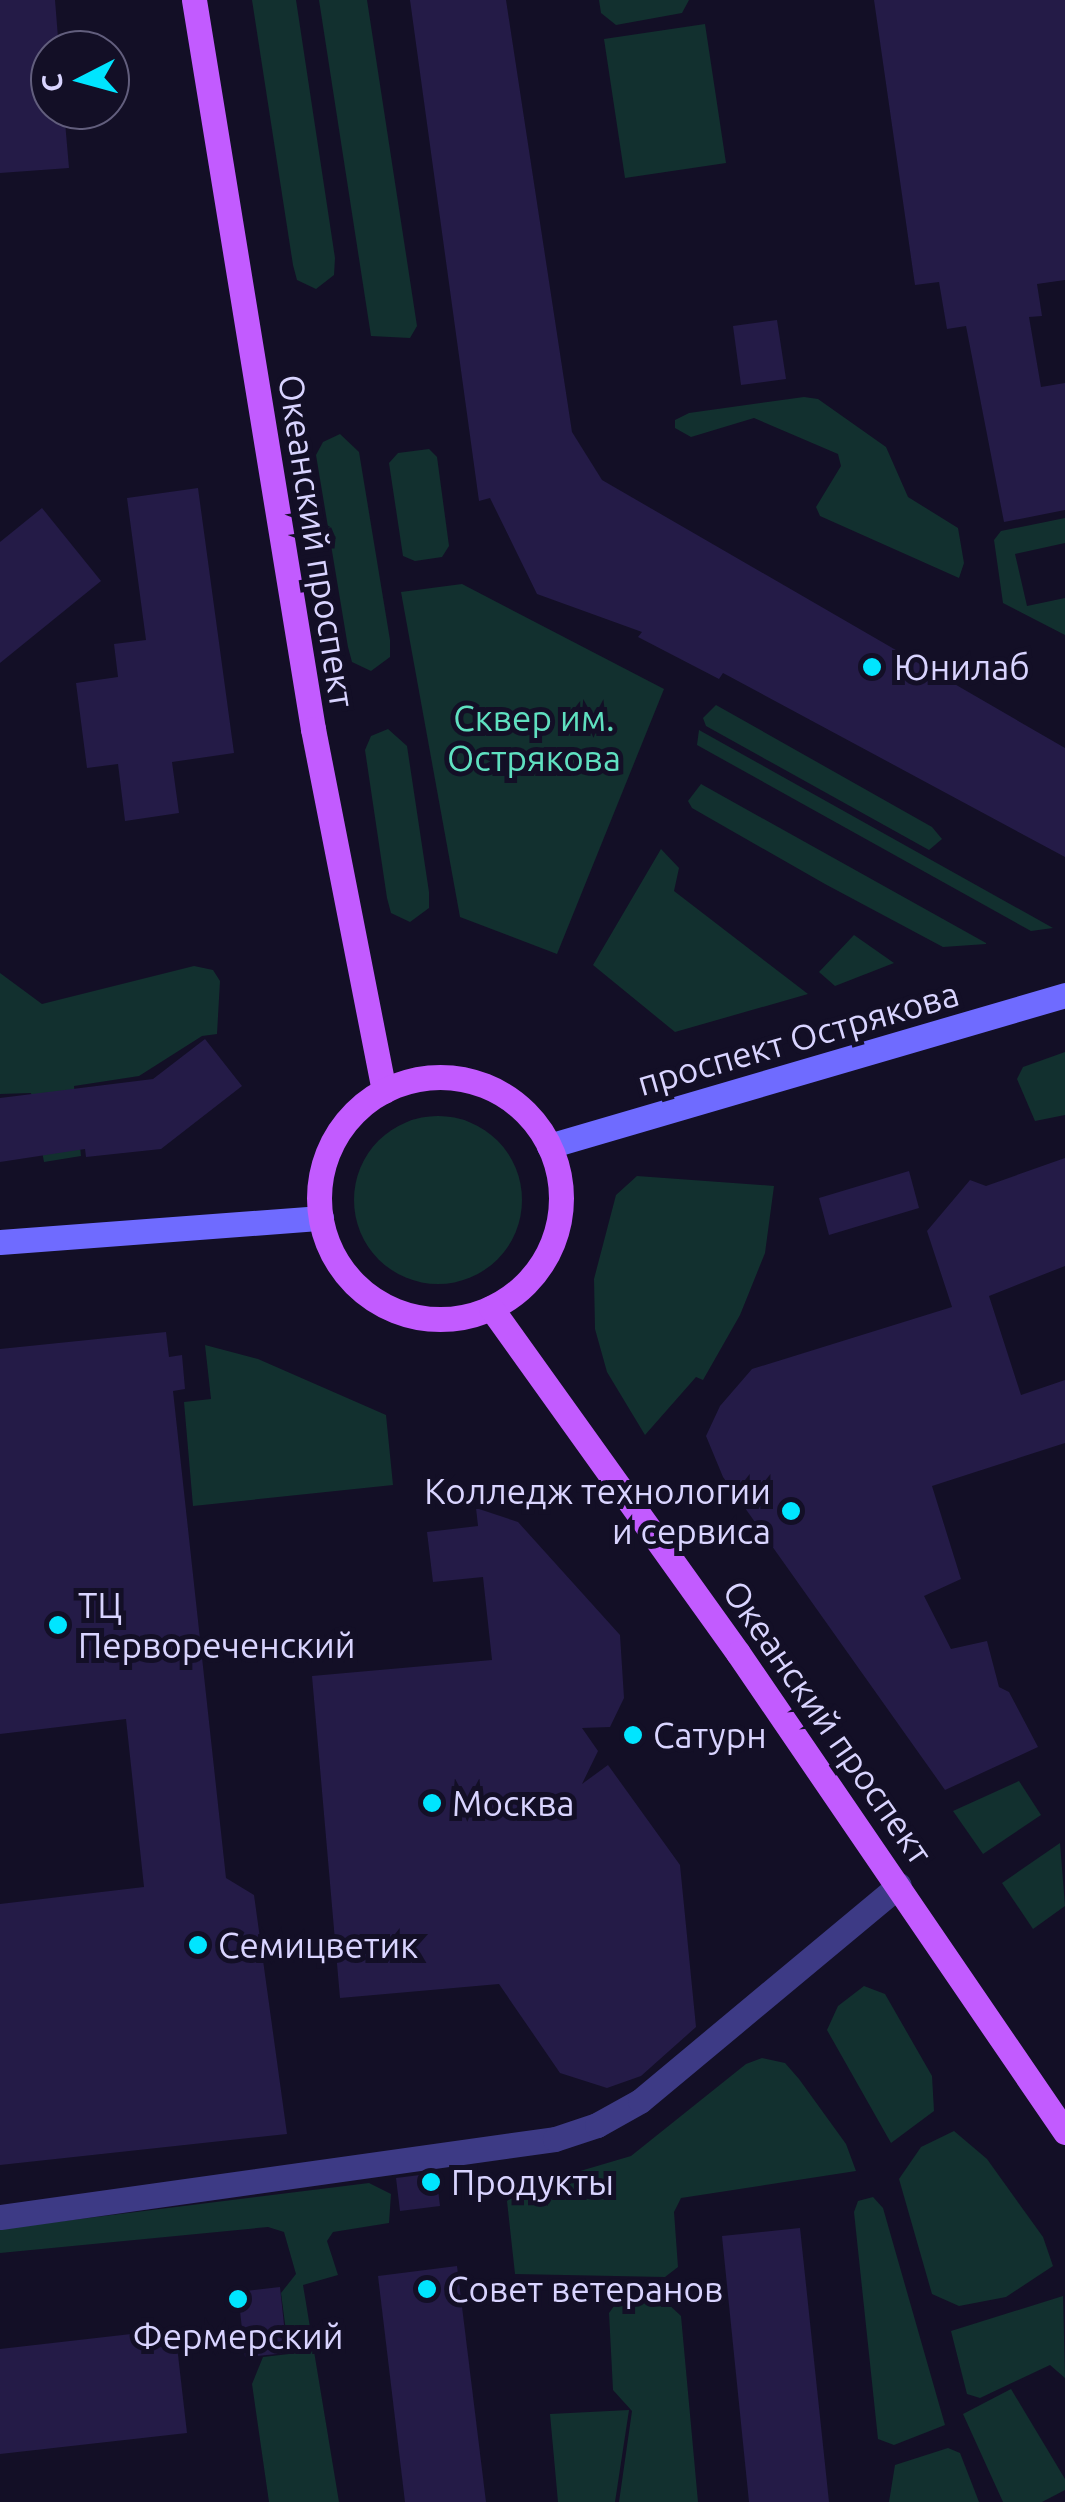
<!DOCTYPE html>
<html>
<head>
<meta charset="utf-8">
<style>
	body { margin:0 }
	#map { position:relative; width:1065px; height:2502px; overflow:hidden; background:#130f26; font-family:Ubuntu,sans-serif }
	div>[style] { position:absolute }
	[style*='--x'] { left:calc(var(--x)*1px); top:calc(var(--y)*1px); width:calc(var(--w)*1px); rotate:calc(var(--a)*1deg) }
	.green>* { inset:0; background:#12302f }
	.round { border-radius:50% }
	.building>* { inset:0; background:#241b47 }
	.street>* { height:25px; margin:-12.5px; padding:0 12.5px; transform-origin:12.5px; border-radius:12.5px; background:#3d3a85 }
	.secondary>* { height:25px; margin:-12.5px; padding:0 12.5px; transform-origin:12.5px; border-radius:12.5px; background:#6f6bff }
	.primary>* { height:25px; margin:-12.5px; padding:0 12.5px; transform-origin:12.5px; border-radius:12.5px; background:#c25bff }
	.primary>.ring { margin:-12.5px; padding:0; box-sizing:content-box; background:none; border:25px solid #c25bff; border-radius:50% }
	.dots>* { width:28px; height:28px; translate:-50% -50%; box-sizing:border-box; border:5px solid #130f26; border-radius:50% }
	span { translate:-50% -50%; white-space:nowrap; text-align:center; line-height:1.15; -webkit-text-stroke:10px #130f26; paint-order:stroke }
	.street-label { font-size:35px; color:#d9d4ff }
	.poi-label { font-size:35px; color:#d9d4ff }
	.left { translate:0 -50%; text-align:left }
	.right { translate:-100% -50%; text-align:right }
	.park-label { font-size:35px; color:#5fe0c0 }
	.north { position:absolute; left:30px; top:30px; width:100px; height:100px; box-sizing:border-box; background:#130f26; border:2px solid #625e7d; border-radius:50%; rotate:264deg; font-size:28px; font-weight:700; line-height:40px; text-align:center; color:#d9d4ff }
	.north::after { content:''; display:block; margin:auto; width:35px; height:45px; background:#00e5ff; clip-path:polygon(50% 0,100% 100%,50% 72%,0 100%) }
</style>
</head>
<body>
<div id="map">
	<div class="green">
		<i style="clip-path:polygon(252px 0,296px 0,335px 258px,334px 275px,316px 289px,297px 280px,293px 265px)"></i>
		<i style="clip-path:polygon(319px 0,367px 0,417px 326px,410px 338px,371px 336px)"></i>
		<i style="clip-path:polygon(599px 0,689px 0,682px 13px,616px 25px,601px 13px)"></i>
		<i style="clip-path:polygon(705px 24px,726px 163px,625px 178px,604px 39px)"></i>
		<i style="clip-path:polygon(804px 397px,818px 399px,886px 447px,908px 497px,958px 528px,964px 563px,959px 578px,820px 516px,816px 507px,841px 466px,838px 454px,754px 418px,691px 437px,675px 428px,675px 420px,689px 413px)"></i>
		<i style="clip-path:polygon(340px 434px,359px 452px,390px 640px,390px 657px,371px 671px,352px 662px,348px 647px,316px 455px,323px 442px)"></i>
		<i style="clip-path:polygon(429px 449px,437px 457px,449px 546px,442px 557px,415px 561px,403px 556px,389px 463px,398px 453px)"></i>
		<i style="clip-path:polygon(1065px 518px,1065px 543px,1015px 554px,1027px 606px,1065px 598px,1065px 635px,1003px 603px,994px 540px,1001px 531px)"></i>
		<i style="clip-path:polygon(462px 584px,664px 689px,557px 954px,460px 917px,401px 592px)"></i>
		<i style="clip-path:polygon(716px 705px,932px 827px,942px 839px,929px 850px,706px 726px,703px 718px)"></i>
		<i style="clip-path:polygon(388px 729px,407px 746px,429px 892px,429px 908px,410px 922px,391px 913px,387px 898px,365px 750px,371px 736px)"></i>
		<i style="clip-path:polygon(699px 730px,1053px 928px,1031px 931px,697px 745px)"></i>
		<i style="clip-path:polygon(701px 784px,986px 943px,986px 944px,943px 947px,825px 884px,692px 808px,688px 801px)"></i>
		<i style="clip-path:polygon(661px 849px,679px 868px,674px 891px,808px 994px,675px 1032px,593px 965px)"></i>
		<i style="clip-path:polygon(854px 935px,894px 963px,835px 986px,819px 972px)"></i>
		<i style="clip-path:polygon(194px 966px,213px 970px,220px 981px,217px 1034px,202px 1036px,139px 1076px,74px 1086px,81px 1156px,44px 1162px,31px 1093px,0 1094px,0 973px,42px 1004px)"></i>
		<i style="clip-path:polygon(1065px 1052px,1065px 1115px,1035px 1121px,1017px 1079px,1023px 1067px)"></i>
		<i class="round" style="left:354px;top:1116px;width:168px;height:168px"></i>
		<i style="clip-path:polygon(637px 1176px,774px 1186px,765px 1253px,740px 1315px,703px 1380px,696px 1377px,645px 1435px,607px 1372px,595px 1329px,594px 1279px,616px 1195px)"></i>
		<i style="clip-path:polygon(205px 1345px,258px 1359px,386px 1415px,393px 1485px,193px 1506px,184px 1402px,211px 1399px)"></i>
		<i style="clip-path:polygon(1019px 1781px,1041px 1815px,983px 1854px,953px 1811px)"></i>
		<i style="clip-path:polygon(1060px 1843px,1065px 1906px,1033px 1929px,1002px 1883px)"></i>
		<i style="clip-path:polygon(864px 1986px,885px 1994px,932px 2076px,934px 2111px,891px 2143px,827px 2030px,838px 2006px)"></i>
		<i style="clip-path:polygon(762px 2058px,785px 2063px,799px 2079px,846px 2144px,856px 2171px,681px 2198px,674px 2212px,678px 2267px,665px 2277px,515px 2274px,507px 2201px,526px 2187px,631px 2156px,746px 2064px)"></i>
		<i style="clip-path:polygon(954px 2131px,987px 2159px,1043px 2237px,1053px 2266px,1006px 2297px,959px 2306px,932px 2294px,899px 2179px,921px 2147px)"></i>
		<i style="clip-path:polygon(369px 2183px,391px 2194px,389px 2223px,333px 2232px,327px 2241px,338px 2275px,303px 2285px,339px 2502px,269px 2502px,252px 2384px,263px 2357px,289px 2354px,281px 2293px,296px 2274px,284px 2232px,268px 2227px,0 2253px,0 2229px)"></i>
		<i style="clip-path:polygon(873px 2197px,883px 2208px,945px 2425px,894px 2445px,878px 2439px,854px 2212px,858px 2201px)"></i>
		<i style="clip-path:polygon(1063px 2296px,1065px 2378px,1050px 2365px,980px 2398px,967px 2394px,951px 2331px)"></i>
		<i style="clip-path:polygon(665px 2301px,681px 2316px,698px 2502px,619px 2502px,632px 2411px,613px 2390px,609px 2313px,617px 2302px)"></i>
		<i style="clip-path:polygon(1011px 2389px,1065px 2479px,1065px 2490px,1042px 2502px,1003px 2502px,963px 2414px)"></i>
		<i style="clip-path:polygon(629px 2410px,615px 2502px,558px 2502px,550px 2414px)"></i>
		<i style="clip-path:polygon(948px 2448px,960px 2453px,979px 2502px,889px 2502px,895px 2465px)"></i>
	</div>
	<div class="building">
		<i style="clip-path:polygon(0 0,55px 0,59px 50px,50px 50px,50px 110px,64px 110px,69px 168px,0 173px)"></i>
		<i style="clip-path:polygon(410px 0,506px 0,572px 432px,602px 480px,1065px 748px,1065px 857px,723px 673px,719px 679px,638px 637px,642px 632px,537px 594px,490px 498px,479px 501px)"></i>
		<i style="clip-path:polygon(874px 0,1065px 0,1065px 280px,1037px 284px,1042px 316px,1029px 317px,1041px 387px,1065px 383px,1065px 510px,1004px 522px,966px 326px,947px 329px,939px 282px,915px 285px)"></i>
		<i style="clip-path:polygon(777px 320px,786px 379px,741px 385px,733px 326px)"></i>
		<i style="clip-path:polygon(198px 488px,234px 753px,172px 762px,179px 813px,125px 821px,118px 764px,87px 768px,76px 683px,118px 677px,114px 644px,146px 640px,127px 498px)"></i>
		<i style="clip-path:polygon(42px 508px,101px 581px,0 663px,0 542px)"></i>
		<i style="clip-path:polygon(205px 1039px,242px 1086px,161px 1149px,86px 1157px,85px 1149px,0 1162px,0 1098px,153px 1079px)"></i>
		<i style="clip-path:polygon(1065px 1158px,1065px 1266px,989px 1296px,1021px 1395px,1065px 1380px,1065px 1443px,932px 1486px,961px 1579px,924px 1596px,951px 1649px,987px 1641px,999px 1687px,1009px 1692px,1038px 1747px,945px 1790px,723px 1477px,706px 1436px,720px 1406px,752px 1369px,952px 1307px,927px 1231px,970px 1180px,986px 1186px)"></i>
		<i style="clip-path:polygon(909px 1171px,919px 1208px,829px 1235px,819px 1198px)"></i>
		<i style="clip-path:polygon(166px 1332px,169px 1357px,182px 1355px,185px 1389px,173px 1391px,226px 1878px,254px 1895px,287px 2134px,0 2165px,0 1904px,144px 1887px,126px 1719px,0 1734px,0 1349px)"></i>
		<i style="clip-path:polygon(476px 1508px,518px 1522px,620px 1635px,624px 1698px,610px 1727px,582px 1728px,598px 1751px,582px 1784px,608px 1765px,680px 1865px,696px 2027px,641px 2076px,607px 2088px,560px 2073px,499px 1984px,340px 1998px,312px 1676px,492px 1660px,483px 1577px,433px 1582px,427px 1532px,478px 1526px)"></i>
		<i style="clip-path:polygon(436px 2173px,440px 2206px,400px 2211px,396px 2178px)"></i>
		<i style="clip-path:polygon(800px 2228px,829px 2502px,749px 2502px,722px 2236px)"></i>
		<i style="clip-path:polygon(457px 2266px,486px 2502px,405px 2502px,378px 2276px)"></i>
		<i style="clip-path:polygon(280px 2287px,287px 2353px,245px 2357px,238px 2292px)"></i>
		<i style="clip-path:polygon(175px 2329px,187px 2433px,0 2454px,0 2349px)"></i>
	</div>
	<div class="street">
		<i style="--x:0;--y:2217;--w:560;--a:-8"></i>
		<i style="--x:555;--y:2139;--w:44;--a:-18.4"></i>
		<i style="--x:597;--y:2125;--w:49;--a:-29.2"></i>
		<i style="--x:640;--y:2101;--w:337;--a:-39.8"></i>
	</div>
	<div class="secondary">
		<i style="--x:549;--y:1146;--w:538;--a:-16.31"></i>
		<i style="--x:0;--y:1242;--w:322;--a:-4.3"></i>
	</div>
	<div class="primary">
		<i style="--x:194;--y:0;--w:739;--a:80.73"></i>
		<i style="--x:313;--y:729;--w:369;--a:78.9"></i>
		<i class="ring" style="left:319px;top:1077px;width:217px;height:217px"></i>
		<i style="--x:491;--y:1308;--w:424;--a:54.4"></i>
		<i style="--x:738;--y:1653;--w:580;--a:55.68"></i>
	</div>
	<div class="dots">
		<i style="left:872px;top:667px;background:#00e5ff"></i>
		<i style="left:791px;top:1511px;background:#00e5ff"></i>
		<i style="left:58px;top:1625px;background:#00e5ff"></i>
		<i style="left:633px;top:1735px;background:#00e5ff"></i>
		<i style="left:432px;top:1803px;background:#00e5ff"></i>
		<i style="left:198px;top:1945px;background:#00e5ff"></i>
		<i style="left:431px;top:2182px;background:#00e5ff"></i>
		<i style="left:427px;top:2289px;background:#00e5ff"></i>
		<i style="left:238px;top:2299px;background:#00e5ff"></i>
	</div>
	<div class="street-label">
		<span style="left:317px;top:541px;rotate:81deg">Океанский проспект</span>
		<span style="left:798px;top:1038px;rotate:-16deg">проспект Острякова</span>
		<span style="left:828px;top:1722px;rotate:55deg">Океанский проспект</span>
	</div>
	<div class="poi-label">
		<span class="left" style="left:894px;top:667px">Юнилаб</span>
		<span class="right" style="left:771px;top:1511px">Колледж технологии<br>и сервиса</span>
		<span class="left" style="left:78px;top:1625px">ТЦ<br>Первореченский</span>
		<span class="left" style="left:653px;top:1735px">Сатурн</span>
		<span class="left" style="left:452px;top:1803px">Москва</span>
		<span class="left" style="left:218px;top:1945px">Семицветик</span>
		<span class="left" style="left:451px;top:2182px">Продукты</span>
		<span class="left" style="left:447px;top:2289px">Совет ветеранов</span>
		<span style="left:238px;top:2336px">Фермерский</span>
	</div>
	<div class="park-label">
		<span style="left:534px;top:738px">Сквер им.<br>Острякова</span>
	</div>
	<div class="north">С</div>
</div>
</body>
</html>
